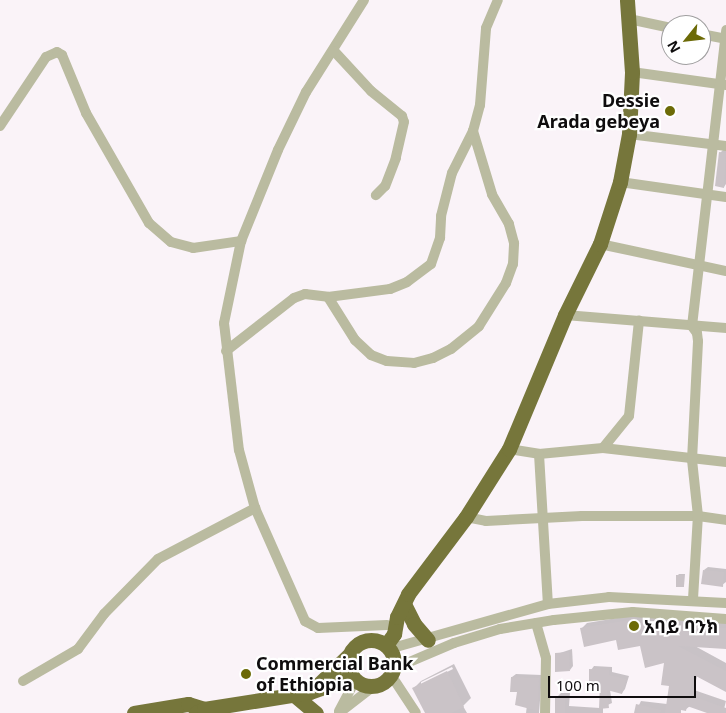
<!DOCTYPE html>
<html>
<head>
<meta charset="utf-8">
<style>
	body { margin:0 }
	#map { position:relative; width:726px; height:713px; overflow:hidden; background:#faf3f8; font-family:"Noto Sans","Noto Sans Ethiopic",sans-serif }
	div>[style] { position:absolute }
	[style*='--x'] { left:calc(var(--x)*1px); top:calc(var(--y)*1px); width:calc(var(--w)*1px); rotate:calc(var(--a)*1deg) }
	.shadow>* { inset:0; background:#0003 }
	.building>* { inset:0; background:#cac3c7 }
	.minor>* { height:10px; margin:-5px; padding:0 5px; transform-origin:5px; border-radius:5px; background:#babba0 }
	.highway>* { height:15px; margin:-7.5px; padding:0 7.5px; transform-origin:7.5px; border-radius:7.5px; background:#76763b }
	.highway>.ring { margin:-7.5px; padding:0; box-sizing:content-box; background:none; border:15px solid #76763b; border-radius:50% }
	.dots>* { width:14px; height:14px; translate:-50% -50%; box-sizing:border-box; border:2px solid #fff; border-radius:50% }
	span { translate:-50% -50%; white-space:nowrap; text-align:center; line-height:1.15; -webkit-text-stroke:4.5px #fff; paint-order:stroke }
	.poi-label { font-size:18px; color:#0f0d0e; font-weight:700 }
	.right { translate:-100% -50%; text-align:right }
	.left { translate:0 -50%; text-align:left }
	.north { position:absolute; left:661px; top:15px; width:50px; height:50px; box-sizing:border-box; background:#fff; border:1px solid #9f9e9f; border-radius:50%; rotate:241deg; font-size:14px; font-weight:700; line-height:20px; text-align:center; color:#0f0d0e }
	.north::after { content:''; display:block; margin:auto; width:18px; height:22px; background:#6c6a07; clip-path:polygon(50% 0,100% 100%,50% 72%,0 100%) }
	.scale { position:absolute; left:548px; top:676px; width:148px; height:22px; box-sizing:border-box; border:2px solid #0f0d0e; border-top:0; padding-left:6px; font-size:15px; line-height:18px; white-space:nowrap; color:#0f0d0e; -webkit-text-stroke:4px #fff; paint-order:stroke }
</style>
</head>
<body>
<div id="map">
	<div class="shadow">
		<i style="clip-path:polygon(726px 147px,726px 184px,724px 187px,720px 153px)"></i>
		<i style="clip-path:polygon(708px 567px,726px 569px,726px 582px,722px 585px,704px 570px)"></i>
		<i style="clip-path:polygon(679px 574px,685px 574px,684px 586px,677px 576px)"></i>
		<i style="clip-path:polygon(641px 614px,643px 618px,662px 616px,726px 622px,726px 647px,693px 645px,726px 663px,726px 691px,697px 676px,694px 690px,726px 701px,723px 713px,710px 713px,690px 706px,685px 710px,675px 707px,673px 713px,635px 713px,641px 701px,667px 704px,670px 685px,665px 662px,641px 644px,581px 629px,587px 623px)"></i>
		<i style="clip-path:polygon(572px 649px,573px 666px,570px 670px,557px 654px)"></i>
		<i style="clip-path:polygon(evenodd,454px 664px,471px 698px,463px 706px,467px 713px,426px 713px,414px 688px,421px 681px,454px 664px,452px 667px,453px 669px,421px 685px,421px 682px,452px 667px)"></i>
		<i style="clip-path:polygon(594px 666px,612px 667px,612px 672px,629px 676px,625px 689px,622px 693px,610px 690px,612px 703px,603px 707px,603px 713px,555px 713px,557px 697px,561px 693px,570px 693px,569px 706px,600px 708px,602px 682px,591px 670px)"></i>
		<i style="clip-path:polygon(516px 674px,542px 675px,539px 713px,526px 713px,527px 705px,512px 677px)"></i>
	</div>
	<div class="building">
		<i style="clip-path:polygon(719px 152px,726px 153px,724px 188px,715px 186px)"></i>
		<i style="clip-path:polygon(703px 570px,724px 572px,723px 587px,701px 584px)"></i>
		<i style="clip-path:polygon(676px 575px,684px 575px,684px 587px,676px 587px)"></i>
		<i style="clip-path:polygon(635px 619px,637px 623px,656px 621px,660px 624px,726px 628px,726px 649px,678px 646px,726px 671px,726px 692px,694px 675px,689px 695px,726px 708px,726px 713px,707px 713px,687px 706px,686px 711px,681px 710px,681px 713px,665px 713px,669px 686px,661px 685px,664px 663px,645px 668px,640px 646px,618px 650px,616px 640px,584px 647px,580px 628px)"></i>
		<i style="clip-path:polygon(569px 652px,570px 671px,555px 672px,555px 653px)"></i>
		<i style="clip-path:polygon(589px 669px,609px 670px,609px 675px,626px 679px,622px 694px,607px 690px,609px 708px,599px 709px,600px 683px,589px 682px)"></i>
		<i style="clip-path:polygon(447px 671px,464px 707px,451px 713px,425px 713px,412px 688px)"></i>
		<i style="clip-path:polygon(511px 677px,539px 678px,538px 711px,515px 705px,517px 692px,510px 692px)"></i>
		<i style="clip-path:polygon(555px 697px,565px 697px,565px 713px,555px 713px)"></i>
		<i style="clip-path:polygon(636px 704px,661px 710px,660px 713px,634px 713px)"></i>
	</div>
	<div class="minor">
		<i style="--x:364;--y:0;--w:109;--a:122.2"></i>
		<i style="--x:306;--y:92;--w:64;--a:115.8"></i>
		<i style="--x:278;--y:150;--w:98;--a:112.1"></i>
		<i style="--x:241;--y:241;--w:84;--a:101.7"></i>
		<i style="--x:224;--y:323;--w:128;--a:83.3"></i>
		<i style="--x:239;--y:450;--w:60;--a:74.6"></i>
		<i style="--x:255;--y:508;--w:124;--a:66.1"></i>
		<i style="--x:305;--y:621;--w:15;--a:28"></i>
		<i style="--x:318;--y:628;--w:69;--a:-2.5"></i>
		<i style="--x:629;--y:19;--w:43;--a:12.1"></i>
		<i style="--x:701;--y:34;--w:25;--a:11"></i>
		<i style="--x:334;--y:51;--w:54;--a:47.2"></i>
		<i style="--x:371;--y:91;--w:40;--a:39"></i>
		<i style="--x:402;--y:116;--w:6;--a:72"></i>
		<i style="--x:404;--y:122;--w:37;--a:103"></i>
		<i style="--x:396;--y:158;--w:30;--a:111"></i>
		<i style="--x:385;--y:186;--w:13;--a:135"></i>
		<i style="--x:632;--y:72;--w:95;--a:7.9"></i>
		<i style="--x:0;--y:126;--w:83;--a:-56.3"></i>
		<i style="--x:46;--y:57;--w:12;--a:-24"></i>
		<i style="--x:57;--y:52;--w:6;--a:31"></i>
		<i style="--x:62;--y:55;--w:63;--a:67.5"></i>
		<i style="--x:86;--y:113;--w:127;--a:60.2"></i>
		<i style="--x:149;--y:223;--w:29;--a:41"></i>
		<i style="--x:171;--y:242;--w:23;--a:15"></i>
		<i style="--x:193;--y:248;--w:49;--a:-8.3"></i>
		<i style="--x:629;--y:134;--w:98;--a:7.1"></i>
		<i style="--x:620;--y:182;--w:107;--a:8.1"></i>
		<i style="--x:600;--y:244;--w:129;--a:12.1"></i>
		<i style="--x:328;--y:297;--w:51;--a:57.9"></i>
		<i style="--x:355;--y:340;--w:22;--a:43"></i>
		<i style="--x:371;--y:355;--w:17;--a:21"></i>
		<i style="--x:387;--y:361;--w:27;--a:4"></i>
		<i style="--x:414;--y:363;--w:20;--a:-15"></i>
		<i style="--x:433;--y:358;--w:20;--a:-27"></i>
		<i style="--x:451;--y:349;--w:36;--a:-39"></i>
		<i style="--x:479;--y:326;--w:51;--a:-57.9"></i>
		<i style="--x:506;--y:283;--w:20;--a:-70"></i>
		<i style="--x:513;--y:264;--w:21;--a:-87"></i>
		<i style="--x:514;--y:243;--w:20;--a:-105"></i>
		<i style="--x:509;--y:224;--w:34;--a:-120"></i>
		<i style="--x:492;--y:194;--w:66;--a:-106.8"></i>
		<i style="--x:565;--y:315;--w:162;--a:4.6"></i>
		<i style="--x:226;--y:351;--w:86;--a:-37.9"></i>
		<i style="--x:294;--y:298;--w:12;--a:-20"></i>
		<i style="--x:305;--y:294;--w:23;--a:7"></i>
		<i style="--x:328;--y:297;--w:63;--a:-7.4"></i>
		<i style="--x:390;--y:289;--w:18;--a:-22"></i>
		<i style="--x:407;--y:282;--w:30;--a:-37"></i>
		<i style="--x:431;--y:264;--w:28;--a:-71"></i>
		<i style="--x:440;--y:238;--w:22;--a:-87"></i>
		<i style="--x:441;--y:216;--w:44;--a:-75.7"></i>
		<i style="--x:452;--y:173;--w:47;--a:-63.4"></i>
		<i style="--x:473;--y:131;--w:27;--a:-75"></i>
		<i style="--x:480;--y:105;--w:77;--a:-85.5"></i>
		<i style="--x:486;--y:28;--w:30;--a:-67"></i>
		<i style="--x:603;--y:448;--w:41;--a:-50.9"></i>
		<i style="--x:629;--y:416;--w:96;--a:-84"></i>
		<i style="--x:509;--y:449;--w:30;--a:9"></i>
		<i style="--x:539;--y:454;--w:64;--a:-5.4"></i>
		<i style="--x:603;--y:448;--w:124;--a:6.5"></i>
		<i style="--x:539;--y:454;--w:150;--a:86.6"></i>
		<i style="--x:466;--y:517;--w:20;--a:11"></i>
		<i style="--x:486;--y:521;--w:96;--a:-3"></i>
		<i style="--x:582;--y:516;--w:116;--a:0"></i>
		<i style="--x:698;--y:516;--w:28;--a:8"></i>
		<i style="--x:693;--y:599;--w:83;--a:-86.6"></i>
		<i style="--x:698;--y:516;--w:56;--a:-96.1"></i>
		<i style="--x:692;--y:460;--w:119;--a:-87.1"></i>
		<i style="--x:698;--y:341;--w:8;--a:-97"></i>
		<i style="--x:697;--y:333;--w:9;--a:-126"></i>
		<i style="--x:692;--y:326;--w:298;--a:-83.4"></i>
		<i style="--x:536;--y:623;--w:36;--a:74"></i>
		<i style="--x:546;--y:658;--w:55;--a:91"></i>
		<i style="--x:389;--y:649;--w:165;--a:-15.8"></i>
		<i style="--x:548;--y:604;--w:61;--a:-6.5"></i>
		<i style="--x:609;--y:597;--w:117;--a:2.9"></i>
		<i style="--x:393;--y:669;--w:66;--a:-23.1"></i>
		<i style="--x:454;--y:643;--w:48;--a:-16.9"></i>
		<i style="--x:500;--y:629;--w:55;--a:-9.5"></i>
		<i style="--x:554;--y:620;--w:79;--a:-5.8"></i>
		<i style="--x:633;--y:612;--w:93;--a:4.3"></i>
		<i style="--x:391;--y:675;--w:45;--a:56.7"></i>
		<i style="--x:23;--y:681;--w:64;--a:-30.2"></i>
		<i style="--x:78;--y:649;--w:44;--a:-53.4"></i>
		<i style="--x:104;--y:614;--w:77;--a:-45.5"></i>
		<i style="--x:158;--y:559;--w:110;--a:-27.7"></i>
		<i style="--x:339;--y:711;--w:34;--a:-62"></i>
		<i style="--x:339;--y:713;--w:44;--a:-37.6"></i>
	</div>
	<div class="highway">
		<i style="--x:404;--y:604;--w:22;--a:63"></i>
		<i style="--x:414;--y:624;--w:21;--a:49"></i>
		<i class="ring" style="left:348px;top:640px;width:31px;height:31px"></i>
		<i style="--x:386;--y:645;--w:14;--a:-54"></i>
		<i style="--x:394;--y:634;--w:17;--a:-80"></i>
		<i style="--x:397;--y:617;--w:25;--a:-64"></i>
		<i style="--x:408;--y:594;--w:96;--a:-53"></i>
		<i style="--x:466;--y:517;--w:80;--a:-57.7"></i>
		<i style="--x:509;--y:449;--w:145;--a:-67.3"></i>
		<i style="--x:565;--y:315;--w:79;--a:-63.8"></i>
		<i style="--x:600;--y:244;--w:65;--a:-72.1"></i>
		<i style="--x:620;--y:182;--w:49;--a:-79.4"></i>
		<i style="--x:629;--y:134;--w:62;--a:-87.2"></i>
		<i style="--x:632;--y:72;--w:72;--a:-94"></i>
		<i style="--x:315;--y:688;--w:46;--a:-44.1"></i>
		<i style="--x:293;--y:694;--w:30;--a:40"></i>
		<i style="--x:134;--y:713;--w:55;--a:-9.5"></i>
		<i style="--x:188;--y:704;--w:17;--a:17"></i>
		<i style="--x:196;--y:713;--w:9;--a:-27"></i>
		<i style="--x:204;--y:709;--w:107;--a:-9.1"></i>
		<i style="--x:310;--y:692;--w:45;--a:-19.7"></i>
	</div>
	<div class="dots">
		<i style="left:670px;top:111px;background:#6c6a07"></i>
		<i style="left:634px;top:626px;background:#6c6a07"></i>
		<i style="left:246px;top:674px;background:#6c6a07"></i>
	</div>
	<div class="poi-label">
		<span class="right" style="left:660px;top:111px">Dessie<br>Arada gebeya</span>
		<span class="left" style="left:644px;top:626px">አባይ ባንክ</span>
		<span class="left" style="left:256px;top:674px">Commercial Bank<br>of Ethiopia</span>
	</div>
	<div class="north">N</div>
	<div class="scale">100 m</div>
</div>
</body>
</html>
